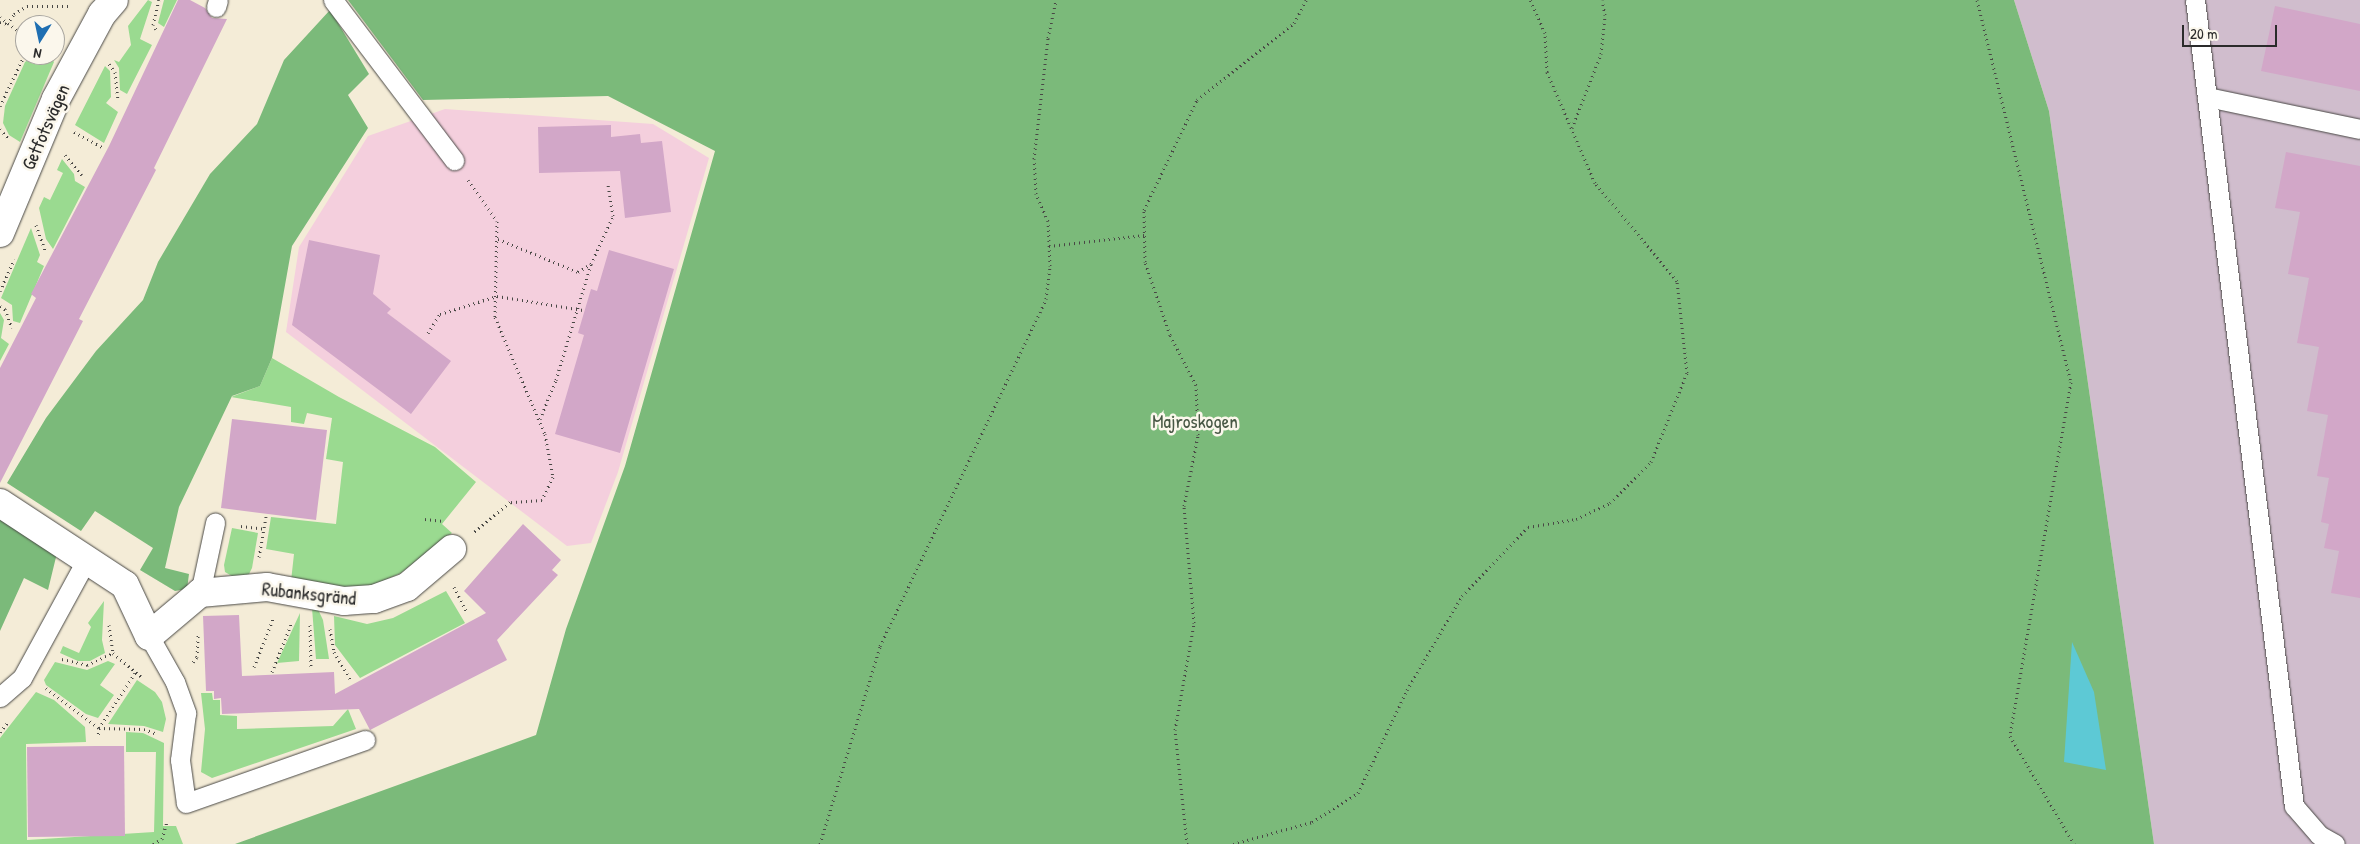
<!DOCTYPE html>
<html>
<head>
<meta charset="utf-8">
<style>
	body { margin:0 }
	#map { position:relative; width:2360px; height:844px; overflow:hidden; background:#f4ecd7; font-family:"Patrick Hand",sans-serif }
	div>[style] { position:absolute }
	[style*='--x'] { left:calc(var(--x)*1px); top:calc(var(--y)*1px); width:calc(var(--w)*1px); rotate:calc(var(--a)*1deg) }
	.built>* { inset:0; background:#f4cfdd }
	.industrial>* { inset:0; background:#d0bdcd }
	.green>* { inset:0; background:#9ada90 }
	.forest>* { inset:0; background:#7bba7a }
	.water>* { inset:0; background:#5dc9d5 }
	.building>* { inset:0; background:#d2a7c8 }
	.path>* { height:3px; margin-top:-1.5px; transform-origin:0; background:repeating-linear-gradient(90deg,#494845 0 1px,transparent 0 5px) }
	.roads { filter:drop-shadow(0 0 1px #494845) drop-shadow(0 0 1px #494845) }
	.service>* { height:19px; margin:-9.5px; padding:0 9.5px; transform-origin:9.5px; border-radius:9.5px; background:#fff }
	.minor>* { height:28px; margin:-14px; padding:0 14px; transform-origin:14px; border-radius:14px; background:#fff }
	span { translate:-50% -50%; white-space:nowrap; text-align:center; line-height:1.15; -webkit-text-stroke:5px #fbf7ec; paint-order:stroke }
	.street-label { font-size:19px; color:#2b2b2b }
	.park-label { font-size:19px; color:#475744 }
	.north { position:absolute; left:15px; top:15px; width:50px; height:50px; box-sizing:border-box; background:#fbf7ec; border:1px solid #a8a59f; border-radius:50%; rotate:190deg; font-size:14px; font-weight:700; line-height:20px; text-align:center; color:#2b2b2b }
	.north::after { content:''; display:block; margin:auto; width:18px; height:22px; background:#1f6fb2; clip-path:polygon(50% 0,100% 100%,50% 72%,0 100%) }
	.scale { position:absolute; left:2182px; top:25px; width:95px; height:22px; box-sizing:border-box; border:2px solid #2b2b2b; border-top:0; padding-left:6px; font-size:15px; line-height:18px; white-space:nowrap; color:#2b2b2b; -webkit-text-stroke:4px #fbf7ec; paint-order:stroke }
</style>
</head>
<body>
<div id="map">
	<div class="built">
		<i style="clip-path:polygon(445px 109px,653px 124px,709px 158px,618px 472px,591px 543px,567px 546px,286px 332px,299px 247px,368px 136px)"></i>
	</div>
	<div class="industrial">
		<i style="clip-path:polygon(2014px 0,2360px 0,2360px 844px,2154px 844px,2049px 111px)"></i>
	</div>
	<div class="green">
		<i style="clip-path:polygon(148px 0,152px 2px,140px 39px,152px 45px,127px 94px,120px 90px,119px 68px,114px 60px,119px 62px,131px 45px,128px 26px)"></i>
		<i style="clip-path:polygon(164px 0,177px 0,164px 27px,158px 23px)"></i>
		<i style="clip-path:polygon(37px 55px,50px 56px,54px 62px,20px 142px,9px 135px,3px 123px,5px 106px,25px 62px)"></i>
		<i style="clip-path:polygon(105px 66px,110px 71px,111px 97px,106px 103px,118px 112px,104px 143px,75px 125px)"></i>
		<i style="clip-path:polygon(62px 159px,74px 174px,75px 181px,85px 187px,53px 249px,46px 239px,39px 208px,44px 197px,50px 200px,63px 173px,57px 170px)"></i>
		<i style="clip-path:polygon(31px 228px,40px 255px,37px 262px,44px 266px,20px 323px,13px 321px,12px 305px,1px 298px)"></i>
		<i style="clip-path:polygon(0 313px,4px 320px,1px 338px,9px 344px,0 361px)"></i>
		<i style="clip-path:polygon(272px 358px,339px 397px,435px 447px,476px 482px,442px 524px,452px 533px,401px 573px,370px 587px,337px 590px,291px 581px,294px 554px,266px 549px,271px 517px,336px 524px,343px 462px,326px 459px,332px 418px,307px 413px,304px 424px,291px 422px,291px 407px,231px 397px,260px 386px)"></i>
		<i style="clip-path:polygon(232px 528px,258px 533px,252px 568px,248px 576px,237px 579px,225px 572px,224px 565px)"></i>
		<i style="clip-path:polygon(446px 591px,465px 623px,360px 678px,335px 645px,334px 616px,367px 624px,393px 618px)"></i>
		<i style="clip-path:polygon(104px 601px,102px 640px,105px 653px,90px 661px,78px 661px,60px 653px,63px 646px,79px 653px,91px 627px,88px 623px)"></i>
		<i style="clip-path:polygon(315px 603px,323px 620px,329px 659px,316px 659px,312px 608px)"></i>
		<i style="clip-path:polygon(300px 613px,299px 661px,277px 663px)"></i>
		<i style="clip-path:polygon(108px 661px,115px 664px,100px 685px,114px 695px,98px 718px,86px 714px,46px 685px,44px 680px,55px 662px,87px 670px)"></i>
		<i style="clip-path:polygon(137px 680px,155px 692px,162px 702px,166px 719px,163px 732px,144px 726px,108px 724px)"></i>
		<i style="clip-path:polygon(36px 692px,54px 700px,85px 727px,86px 742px,26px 744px,27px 840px,154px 832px,156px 752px,126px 752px,126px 732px,143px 733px,164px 743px,163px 826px,176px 826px,183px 844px,0 844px,0 738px)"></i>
		<i style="clip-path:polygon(201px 693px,212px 693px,213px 700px,220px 700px,220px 715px,237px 716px,237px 729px,333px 726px,348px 709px,356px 729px,212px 778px,201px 772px,205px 729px)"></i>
	</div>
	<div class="forest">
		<i style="clip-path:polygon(348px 0,2014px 0,2049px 111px,2154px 844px,235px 844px,536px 735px,566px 629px,625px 466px,715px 151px,608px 96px,423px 100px)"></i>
		<i style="clip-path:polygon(330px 10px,369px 74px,348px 95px,368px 128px,292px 246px,272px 358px,260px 386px,232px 396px,179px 507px,165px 568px,189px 574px,187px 589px,175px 591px,140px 570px,153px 548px,95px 511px,81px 531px,7px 483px,46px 418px,96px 351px,143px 300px,158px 262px,210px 174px,257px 124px,284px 60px)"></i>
		<i style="clip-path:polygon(0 516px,57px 553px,48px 590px,24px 578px,0 631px)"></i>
	</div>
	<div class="water">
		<i style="clip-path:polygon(2072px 642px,2094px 692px,2106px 770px,2064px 762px)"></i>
	</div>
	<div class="building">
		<i style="clip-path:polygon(178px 0,190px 0,205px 8px,212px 18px,227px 19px,154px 168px,156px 170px,79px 319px,83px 321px,0 483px,0 368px,36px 298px,31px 294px,109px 146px)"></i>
		<i style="clip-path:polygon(2275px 6px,2360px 24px,2360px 91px,2261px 71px)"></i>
		<i style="clip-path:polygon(611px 125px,611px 137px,640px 134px,641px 143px,662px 141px,671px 212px,625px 218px,620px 171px,539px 173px,538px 127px)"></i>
		<i style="clip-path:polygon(2286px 152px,2360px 166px,2360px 598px,2331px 593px,2339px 551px,2324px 548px,2329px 524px,2321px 522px,2329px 478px,2317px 476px,2328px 415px,2307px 411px,2319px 347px,2297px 343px,2309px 278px,2288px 274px,2300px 212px,2275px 208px)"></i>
		<i style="clip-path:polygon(309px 240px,380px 255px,373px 294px,391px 309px,387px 313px,451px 361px,411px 414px,292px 325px)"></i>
		<i style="clip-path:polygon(609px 250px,674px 269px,620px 453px,555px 434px,584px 335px,578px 333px,591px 289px,597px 291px)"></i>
		<i style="clip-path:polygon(232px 419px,327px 430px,316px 520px,221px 508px)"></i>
		<i style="clip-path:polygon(523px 524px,561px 560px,552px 570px,558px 575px,497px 640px,507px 660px,370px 730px,359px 709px,222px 714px,221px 698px,214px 699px,214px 691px,206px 691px,203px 616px,239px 615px,242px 676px,334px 672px,335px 694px,486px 613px,464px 591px)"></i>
		<i style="clip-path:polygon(95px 746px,124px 746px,125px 836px,28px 837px,27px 747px)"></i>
	</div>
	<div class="path">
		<i style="--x:1977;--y:0;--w:393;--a:76.2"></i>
		<i style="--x:2071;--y:382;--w:359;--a:99.8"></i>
		<i style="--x:2010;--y:736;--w:126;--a:59.3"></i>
		<i style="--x:0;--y:17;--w:31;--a:37"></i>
		<i style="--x:0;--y:22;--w:7;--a:16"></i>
		<i style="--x:7;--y:24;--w:12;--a:-55"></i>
		<i style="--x:14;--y:14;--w:15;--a:-32"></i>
		<i style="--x:27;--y:6;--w:45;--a:0"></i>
		<i style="--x:156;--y:29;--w:5;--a:-127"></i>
		<i style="--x:153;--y:25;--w:26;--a:-77"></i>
		<i style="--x:109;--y:64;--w:10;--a:53"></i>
		<i style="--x:115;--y:72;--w:27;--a:84"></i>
		<i style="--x:0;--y:106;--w:58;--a:-64.3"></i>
		<i style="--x:1572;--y:128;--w:79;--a:-68.6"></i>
		<i style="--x:1601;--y:54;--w:39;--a:-84"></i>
		<i style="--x:1605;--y:15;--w:15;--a:-101"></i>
		<i style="--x:0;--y:129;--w:12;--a:48"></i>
		<i style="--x:74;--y:132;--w:34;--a:28"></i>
		<i style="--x:65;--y:155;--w:26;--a:50"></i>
		<i style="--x:468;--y:180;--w:50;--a:54.7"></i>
		<i style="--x:497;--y:221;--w:96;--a:91.2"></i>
		<i style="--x:495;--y:317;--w:127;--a:66.9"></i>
		<i style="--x:545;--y:434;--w:44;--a:79.5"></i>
		<i style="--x:553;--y:477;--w:25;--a:116"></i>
		<i style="--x:542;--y:500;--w:32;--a:176"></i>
		<i style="--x:510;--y:502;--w:47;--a:140.2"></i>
		<i style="--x:36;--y:225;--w:27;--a:70"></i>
		<i style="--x:498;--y:239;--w:87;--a:22.4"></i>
		<i style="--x:578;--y:272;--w:15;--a:-32"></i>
		<i style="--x:591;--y:264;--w:53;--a:-65.4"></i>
		<i style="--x:613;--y:216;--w:32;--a:-99"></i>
		<i style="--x:1049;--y:246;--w:96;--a:-6.6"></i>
		<i style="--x:0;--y:291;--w:35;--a:-66"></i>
		<i style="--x:0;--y:306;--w:6;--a:31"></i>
		<i style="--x:5;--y:309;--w:20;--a:70"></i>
		<i style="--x:428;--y:333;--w:22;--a:-58"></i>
		<i style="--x:440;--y:314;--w:60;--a:-17.5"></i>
		<i style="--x:497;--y:296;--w:87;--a:9.2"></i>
		<i style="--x:540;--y:419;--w:42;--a:-67.7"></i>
		<i style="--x:556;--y:380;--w:121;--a:-73.2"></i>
		<i style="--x:425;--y:519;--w:19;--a:6"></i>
		<i style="--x:241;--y:526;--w:23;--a:7"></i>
		<i style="--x:259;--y:557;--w:41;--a:-80.1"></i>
		<i style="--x:454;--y:587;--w:29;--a:63"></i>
		<i style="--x:109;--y:625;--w:28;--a:82"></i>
		<i style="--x:113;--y:653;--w:38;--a:40"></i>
		<i style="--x:310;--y:625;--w:43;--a:88.7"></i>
		<i style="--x:330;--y:629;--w:23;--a:80"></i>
		<i style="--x:334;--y:652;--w:33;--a:59"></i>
		<i style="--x:62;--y:659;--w:26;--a:13"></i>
		<i style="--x:87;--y:665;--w:29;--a:-25"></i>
		<i style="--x:193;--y:662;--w:6;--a:-51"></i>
		<i style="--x:197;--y:657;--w:22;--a:-87"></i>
		<i style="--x:254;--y:667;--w:52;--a:-68.4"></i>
		<i style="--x:272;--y:672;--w:54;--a:-68.2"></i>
		<i style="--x:135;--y:673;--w:66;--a:123.2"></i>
		<i style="--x:99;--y:728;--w:45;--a:1.3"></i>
		<i style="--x:144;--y:729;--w:14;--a:21"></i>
		<i style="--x:46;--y:688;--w:66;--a:37"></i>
		<i style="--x:99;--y:728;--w:9;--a:96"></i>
		<i style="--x:0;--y:732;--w:13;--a:-51"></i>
		<i style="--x:153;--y:844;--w:10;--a:-29"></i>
		<i style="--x:162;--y:839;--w:19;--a:-74"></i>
		<i style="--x:820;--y:844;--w:207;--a:-73.1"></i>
		<i style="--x:880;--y:646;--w:385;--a:-64.4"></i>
		<i style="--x:1046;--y:299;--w:33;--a:-83"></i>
		<i style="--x:1050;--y:266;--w:45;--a:-92.5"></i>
		<i style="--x:1048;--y:221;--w:30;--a:-114"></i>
		<i style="--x:1036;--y:194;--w:35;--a:-93"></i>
		<i style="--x:1034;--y:159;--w:122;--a:-83.4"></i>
		<i style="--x:1048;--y:38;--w:39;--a:-78"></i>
		<i style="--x:1187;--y:844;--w:115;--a:-96"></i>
		<i style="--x:1175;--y:730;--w:109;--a:-79.9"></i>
		<i style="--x:1194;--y:623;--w:117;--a:-94.9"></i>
		<i style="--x:1184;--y:506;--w:72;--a:-78.8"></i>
		<i style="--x:1198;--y:435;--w:50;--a:-92.3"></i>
		<i style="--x:1196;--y:385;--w:56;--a:-117.5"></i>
		<i style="--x:1170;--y:335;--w:77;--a:-108.9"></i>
		<i style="--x:1145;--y:262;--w:52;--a:-91.1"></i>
		<i style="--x:1144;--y:210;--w:122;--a:-64.3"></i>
		<i style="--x:1197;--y:100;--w:124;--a:-38.4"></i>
		<i style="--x:1294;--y:23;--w:26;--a:-62"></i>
		<i style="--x:1233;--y:844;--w:82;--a:-15.6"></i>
		<i style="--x:1312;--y:822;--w:54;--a:-32.2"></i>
		<i style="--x:1358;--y:793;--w:114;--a:-64.6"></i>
		<i style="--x:1407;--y:690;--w:109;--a:-59.7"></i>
		<i style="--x:1462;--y:596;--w:95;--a:-46.3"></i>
		<i style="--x:1528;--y:527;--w:49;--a:-9.5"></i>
		<i style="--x:1576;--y:519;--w:38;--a:-25"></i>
		<i style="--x:1610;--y:503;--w:58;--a:-45"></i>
		<i style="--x:1651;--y:462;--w:96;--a:-68"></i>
		<i style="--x:1687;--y:373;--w:93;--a:-96.2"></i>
		<i style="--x:1677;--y:281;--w:128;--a:-129.9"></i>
		<i style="--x:1595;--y:183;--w:121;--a:-113.4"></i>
		<i style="--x:1547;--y:72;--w:39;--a:-93"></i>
		<i style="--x:1545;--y:33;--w:36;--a:-114"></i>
	</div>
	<div class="roads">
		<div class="service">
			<i style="--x:333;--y:0;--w:201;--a:52.9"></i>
			<i style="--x:2195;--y:0;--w:812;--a:83"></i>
			<i style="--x:2294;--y:806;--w:38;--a:49"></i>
			<i style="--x:2319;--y:835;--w:18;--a:29"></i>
			<i style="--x:216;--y:7;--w:7;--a:-74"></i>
			<i style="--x:2207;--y:97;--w:156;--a:11.8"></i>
			<i style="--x:200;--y:593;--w:72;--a:-77.9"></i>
			<i style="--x:149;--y:636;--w:53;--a:60.5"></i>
			<i style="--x:175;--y:682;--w:33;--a:70"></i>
			<i style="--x:186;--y:713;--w:47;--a:97.3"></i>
			<i style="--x:180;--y:760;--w:43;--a:82.1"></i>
			<i style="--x:186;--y:803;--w:190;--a:-19.4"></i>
			<i style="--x:0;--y:697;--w:29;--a:-41"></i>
			<i style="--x:22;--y:678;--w:136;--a:-61.4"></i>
		</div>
		<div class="minor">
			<i style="--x:0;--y:233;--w:145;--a:-67.3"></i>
			<i style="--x:56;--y:99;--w:97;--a:-61.6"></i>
			<i style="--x:102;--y:14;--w:18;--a:-49"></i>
			<i style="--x:0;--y:503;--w:149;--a:33.3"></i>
			<i style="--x:125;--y:585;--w:56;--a:64.8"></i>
			<i style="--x:149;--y:636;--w:67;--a:-40.1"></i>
			<i style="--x:200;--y:593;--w:67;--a:-5.1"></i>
			<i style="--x:267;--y:587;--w:78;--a:10.3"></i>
			<i style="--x:344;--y:601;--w:30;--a:-4"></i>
			<i style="--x:374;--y:599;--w:35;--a:-20"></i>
			<i style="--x:407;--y:587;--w:59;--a:-40.2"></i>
		</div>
	</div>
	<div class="street-label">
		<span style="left:46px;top:127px;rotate:-66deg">Getfotsvägen</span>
		<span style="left:309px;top:594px;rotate:6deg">Rubanksgränd</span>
	</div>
	<div class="park-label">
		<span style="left:1195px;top:422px">Majroskogen</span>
	</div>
	<div class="north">N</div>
	<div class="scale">20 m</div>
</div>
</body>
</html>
